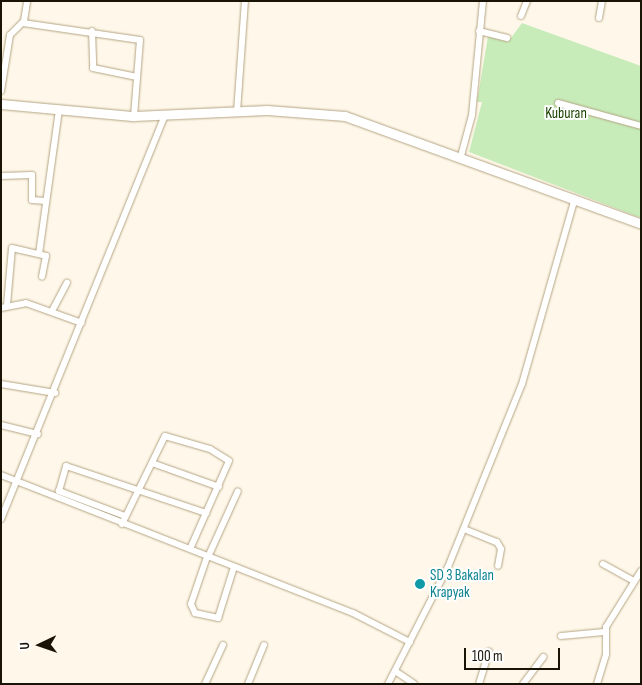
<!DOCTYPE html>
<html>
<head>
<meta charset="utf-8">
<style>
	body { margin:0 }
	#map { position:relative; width:642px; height:685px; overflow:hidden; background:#fff8ea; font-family:"Sofia Sans Condensed",sans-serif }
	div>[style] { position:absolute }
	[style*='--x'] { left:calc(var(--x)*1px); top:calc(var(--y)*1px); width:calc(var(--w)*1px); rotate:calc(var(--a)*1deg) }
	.green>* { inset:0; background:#c7ecba }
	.roads { filter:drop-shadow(0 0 1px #b5a483) drop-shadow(0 0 1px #b5a483) }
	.street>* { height:6px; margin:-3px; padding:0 3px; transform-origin:3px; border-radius:3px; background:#fff }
	.secondary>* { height:9px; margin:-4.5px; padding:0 4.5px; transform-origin:4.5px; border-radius:4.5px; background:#fff }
	.dots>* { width:14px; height:14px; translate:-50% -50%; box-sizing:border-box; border:2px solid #fff; border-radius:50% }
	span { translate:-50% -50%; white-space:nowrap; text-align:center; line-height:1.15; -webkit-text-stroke:4px #fff; paint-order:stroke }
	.park-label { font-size:15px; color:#194400 }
	.culture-label { font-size:15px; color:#0d838f }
	.left { translate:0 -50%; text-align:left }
	.frame { position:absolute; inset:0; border:2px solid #1a1407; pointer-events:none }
	.north { position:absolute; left:15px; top:620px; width:50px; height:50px; -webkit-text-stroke:4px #fff; paint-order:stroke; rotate:267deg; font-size:14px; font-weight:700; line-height:20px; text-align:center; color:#1a1407 }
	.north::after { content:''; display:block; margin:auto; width:18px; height:22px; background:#1a1407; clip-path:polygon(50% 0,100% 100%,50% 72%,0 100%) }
	.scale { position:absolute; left:464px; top:648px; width:96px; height:22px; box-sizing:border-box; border:2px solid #1a1407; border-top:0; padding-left:6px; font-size:15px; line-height:18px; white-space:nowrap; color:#1a1407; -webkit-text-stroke:4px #fff; paint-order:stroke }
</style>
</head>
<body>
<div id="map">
	<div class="green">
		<i style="clip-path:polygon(522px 23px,641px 66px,641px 218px,469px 152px,482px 102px,477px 102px,488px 36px,508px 42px)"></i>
	</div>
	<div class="roads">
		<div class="street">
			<i style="--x:521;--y:16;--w:16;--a:-68"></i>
			<i style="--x:599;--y:18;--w:17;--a:-80"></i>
			<i style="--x:23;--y:23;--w:118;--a:8.3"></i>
			<i style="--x:140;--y:40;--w:76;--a:94.5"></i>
			<i style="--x:92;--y:31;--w:37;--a:88"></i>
			<i style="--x:93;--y:68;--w:45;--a:11.6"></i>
			<i style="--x:479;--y:31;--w:29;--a:14"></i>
			<i style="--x:1;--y:91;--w:57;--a:-80.9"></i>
			<i style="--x:10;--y:35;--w:20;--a:-45"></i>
			<i style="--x:24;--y:21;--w:20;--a:-81"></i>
			<i style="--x:558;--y:103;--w:86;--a:15.5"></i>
			<i style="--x:237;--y:112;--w:111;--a:-85.9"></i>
			<i style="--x:461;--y:156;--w:42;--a:-75"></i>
			<i style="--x:472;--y:115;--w:115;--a:-84.5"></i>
			<i style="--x:1;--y:176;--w:31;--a:-2"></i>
			<i style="--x:32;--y:175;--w:25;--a:90"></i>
			<i style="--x:32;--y:200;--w:14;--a:4"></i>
			<i style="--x:39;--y:254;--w:145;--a:-82.1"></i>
			<i style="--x:7;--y:305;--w:57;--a:-85"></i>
			<i style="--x:12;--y:248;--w:35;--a:13"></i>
			<i style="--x:46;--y:256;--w:21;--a:101"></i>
			<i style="--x:1;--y:308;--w:25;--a:-11"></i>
			<i style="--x:26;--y:303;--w:59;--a:19.7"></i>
			<i style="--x:52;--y:311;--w:32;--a:-62"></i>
			<i style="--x:1;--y:384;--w:55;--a:9.5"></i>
			<i style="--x:1;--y:425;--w:38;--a:14"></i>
			<i style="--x:152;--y:463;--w:71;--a:19.7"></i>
			<i style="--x:1;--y:475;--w:378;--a:21.4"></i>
			<i style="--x:353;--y:613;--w:64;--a:27"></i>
			<i style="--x:125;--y:516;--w:71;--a:-159.3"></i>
			<i style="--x:59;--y:491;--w:26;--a:-74"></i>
			<i style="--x:66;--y:466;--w:148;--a:18.6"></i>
			<i style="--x:1;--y:519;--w:434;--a:-67.9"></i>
			<i style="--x:122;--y:524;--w:98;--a:-64"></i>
			<i style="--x:165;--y:436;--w:47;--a:16.1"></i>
			<i style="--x:210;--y:449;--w:22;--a:32"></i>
			<i style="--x:229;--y:461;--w:96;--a:113.9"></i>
			<i style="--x:464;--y:529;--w:35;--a:22"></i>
			<i style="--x:497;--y:542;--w:8;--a:60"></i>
			<i style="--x:501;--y:549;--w:17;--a:100"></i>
			<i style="--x:207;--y:557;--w:50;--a:108.8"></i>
			<i style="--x:191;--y:604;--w:10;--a:66"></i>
			<i style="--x:195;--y:613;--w:24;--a:12"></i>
			<i style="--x:218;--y:618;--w:53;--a:-72.6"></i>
			<i style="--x:208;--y:557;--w:72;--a:-65.6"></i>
			<i style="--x:603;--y:564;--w:35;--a:29"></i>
			<i style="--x:561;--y:636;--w:43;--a:-5.3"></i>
			<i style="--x:395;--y:671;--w:23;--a:34"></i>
			<i style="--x:205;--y:684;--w:43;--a:-65.2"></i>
			<i style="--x:248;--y:684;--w:42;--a:-67.7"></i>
			<i style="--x:388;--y:684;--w:131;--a:-62.9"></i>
			<i style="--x:448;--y:567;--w:197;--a:-68"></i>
			<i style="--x:522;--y:384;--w:193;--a:-74.1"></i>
			<i style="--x:479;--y:684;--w:34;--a:-73"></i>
			<i style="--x:523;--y:684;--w:34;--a:-53"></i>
			<i style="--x:597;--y:684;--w:31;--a:-73"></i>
			<i style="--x:606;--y:654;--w:27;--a:-90"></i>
			<i style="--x:606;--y:627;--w:66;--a:-58"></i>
		</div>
		<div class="secondary">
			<i style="--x:1;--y:104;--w:134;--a:5.2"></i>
			<i style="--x:134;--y:116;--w:133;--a:-2.6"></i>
			<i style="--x:267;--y:110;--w:78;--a:4.4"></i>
			<i style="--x:345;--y:116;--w:315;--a:20"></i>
		</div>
	</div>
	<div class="dots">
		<i style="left:420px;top:584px;background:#0f9aa8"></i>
	</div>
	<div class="park-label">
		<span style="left:566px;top:114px">Kuburan</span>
	</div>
	<div class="culture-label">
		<span class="left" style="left:430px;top:584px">SD 3 Bakalan<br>Krapyak</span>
	</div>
	<div class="frame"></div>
	<div class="north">U</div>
	<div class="scale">100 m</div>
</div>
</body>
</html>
